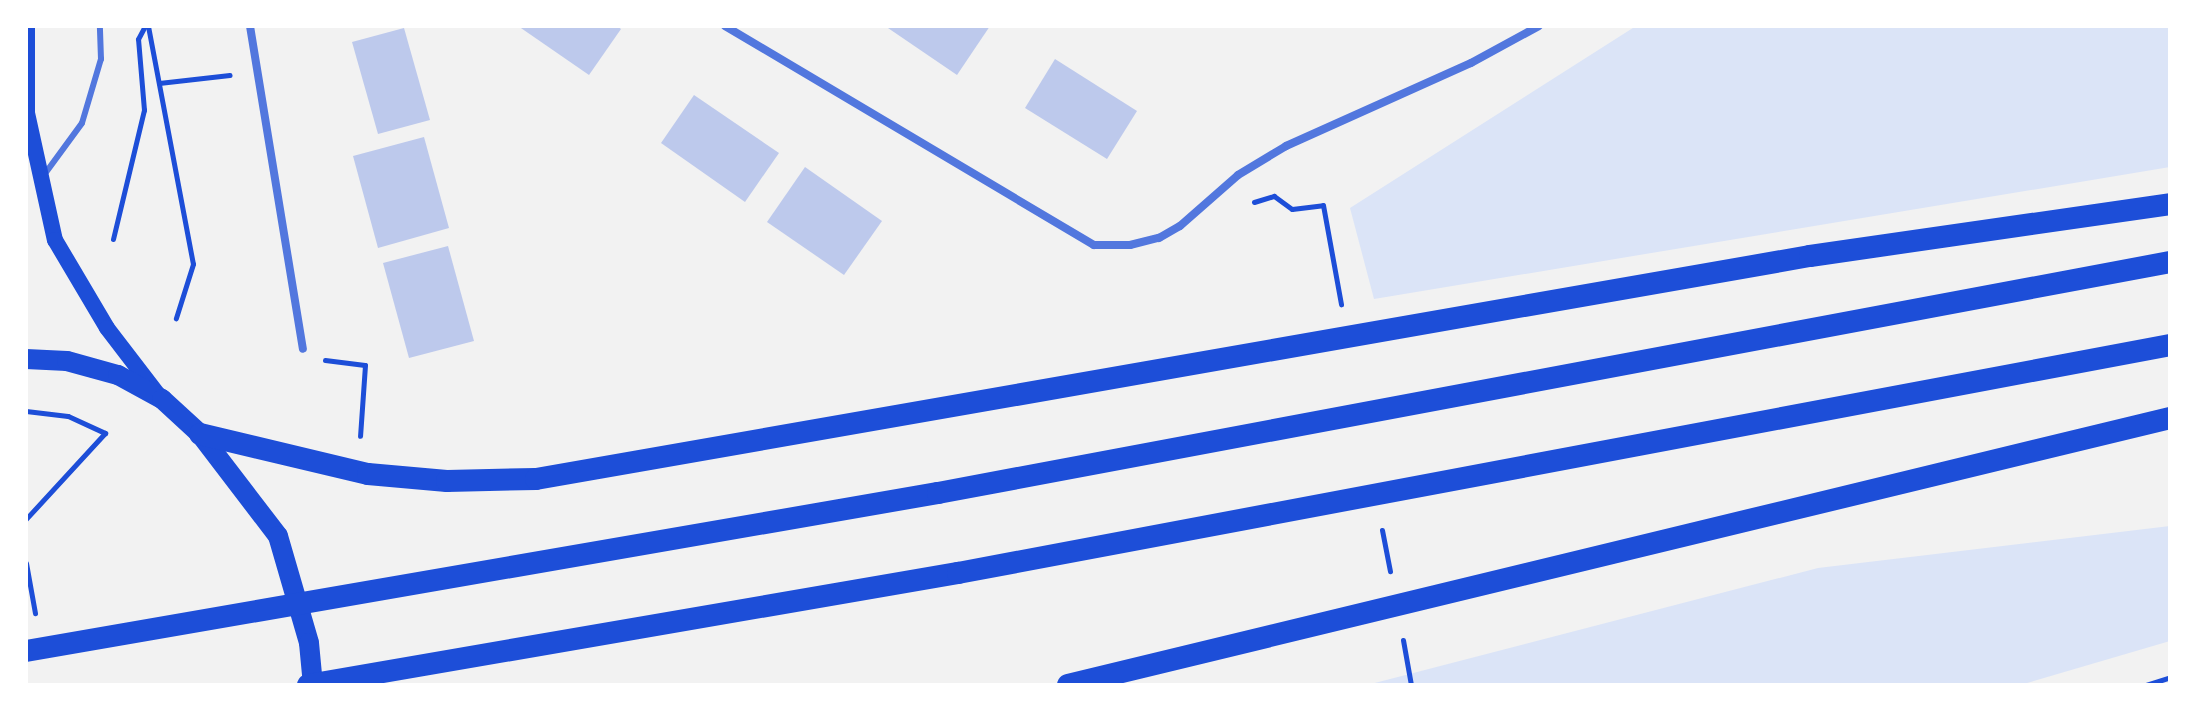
<!DOCTYPE html>
<html>
<head>
<meta charset="utf-8">
<style>
	body { margin:0 }
	#map { position:relative; width:2196px; height:711px; overflow:hidden; background:#f2f2f2; font-family:"Zilla Slab",serif }
	div>[style] { position:absolute }
	[style*='--x'] { left:calc(var(--x)*1px); top:calc(var(--y)*1px); width:calc(var(--w)*1px); rotate:calc(var(--a)*1deg) }
	.green>* { inset:0; background:#dbe4f7 }
	.building>* { inset:0; background:#bdc9ec }
	.path>* { height:5px; margin:-2.5px; padding:0 2.5px; transform-origin:2.5px; border-radius:2.5px; background:#1d4ed8 }
	.service>* { height:6px; margin:-3px; padding:0 3px; transform-origin:3px; border-radius:3px; background:#5277de }
	.minor>* { height:8px; margin:-4px; padding:0 4px; transform-origin:4px; border-radius:4px; background:#5277de }
	.secondary>* { height:16px; margin:-8px; padding:0 8px; transform-origin:8px; border-radius:8px; background:#1d4ed8 }
	.primary>* { height:20px; margin:-10px; padding:0 10px; transform-origin:10px; border-radius:10px; background:#1d4ed8 }
	.trunk>* { height:22px; margin:-11px; padding:0 11px; transform-origin:11px; border-radius:11px; background:#1d4ed8 }
	span { translate:-50% -50%; white-space:nowrap; text-align:center; line-height:1.15; -webkit-text-stroke:8px #fff; paint-order:stroke }
	.frame { position:absolute; inset:0; border:28px solid #fff; pointer-events:none }
</style>
</head>
<body>
<div id="map">
	<div class="green">
		<i style="clip-path:polygon(1636px 26px,2170px 26px,2170px 167px,1374px 299px,1350px 208px)"></i>
		<i style="clip-path:polygon(2170px 526px,2170px 641px,2020px 685px,1367px 685px,1818px 568px)"></i>
	</div>
	<div class="building">
		<i style="clip-path:polygon(518px 26px,617px 26px,621px 29px,589px 75px)"></i>
		<i style="clip-path:polygon(885px 26px,990px 26px,957px 75px)"></i>
		<i style="clip-path:polygon(404px 28px,430px 120px,378px 134px,352px 42px)"></i>
		<i style="clip-path:polygon(1055px 59px,1137px 111px,1107px 159px,1025px 108px)"></i>
		<i style="clip-path:polygon(694px 95px,779px 153px,745px 202px,661px 143px)"></i>
		<i style="clip-path:polygon(424px 137px,449px 228px,378px 248px,353px 156px)"></i>
		<i style="clip-path:polygon(805px 167px,882px 221px,844px 275px,767px 222px)"></i>
		<i style="clip-path:polygon(448px 246px,474px 341px,409px 358px,383px 263px)"></i>
	</div>
	<div class="path">
		<i style="--x:148;--y:26;--w:242;--a:79.3"></i>
		<i style="--x:193;--y:264;--w:57;--a:107.5"></i>
		<i style="--x:159;--y:83;--w:71;--a:-6.4"></i>
		<i style="--x:1254;--y:202;--w:21;--a:-17"></i>
		<i style="--x:1274;--y:196;--w:22;--a:36"></i>
		<i style="--x:1292;--y:209;--w:31;--a:-7"></i>
		<i style="--x:1323;--y:205;--w:101;--a:79.7"></i>
		<i style="--x:113;--y:239;--w:133;--a:-76.5"></i>
		<i style="--x:144;--y:110;--w:71;--a:-94.8"></i>
		<i style="--x:138;--y:39;--w:15;--a:-62"></i>
		<i style="--x:325;--y:360;--w:40;--a:7.1"></i>
		<i style="--x:365;--y:365;--w:71;--a:94"></i>
		<i style="--x:26;--y:411;--w:42;--a:6.8"></i>
		<i style="--x:68;--y:416;--w:41;--a:24.7"></i>
		<i style="--x:105;--y:433;--w:117;--a:132.6"></i>
		<i style="--x:1382;--y:530;--w:42;--a:79"></i>
		<i style="--x:26;--y:563;--w:51;--a:79.8"></i>
		<i style="--x:1403;--y:640;--w:46;--a:79.9"></i>
		<i style="--x:2146;--y:685;--w:25;--a:-18"></i>
	</div>
	<div class="service">
		<i style="--x:44;--y:175;--w:64;--a:-53.8"></i>
		<i style="--x:82;--y:123;--w:67;--a:-73.5"></i>
		<i style="--x:101;--y:59;--w:33;--a:-92"></i>
	</div>
	<div class="minor">
		<i style="--x:250;--y:26;--w:327;--a:80.7"></i>
		<i style="--x:725;--y:26;--w:429;--a:30.7"></i>
		<i style="--x:1094;--y:245;--w:36;--a:0"></i>
		<i style="--x:1130;--y:245;--w:30;--a:-14"></i>
		<i style="--x:1159;--y:238;--w:24;--a:-30"></i>
		<i style="--x:1180;--y:226;--w:77;--a:-41.3"></i>
		<i style="--x:1238;--y:175;--w:56;--a:-31.1"></i>
		<i style="--x:1286;--y:146;--w:203;--a:-24.2"></i>
		<i style="--x:1471;--y:63;--w:77;--a:-28.6"></i>
	</div>
	<div class="secondary">
		<i style="--x:27;--y:26;--w:87;--a:90"></i>
		<i style="--x:27;--y:113;--w:130;--a:77.6"></i>
		<i style="--x:55;--y:240;--w:102;--a:59.4"></i>
		<i style="--x:107;--y:328;--w:87;--a:52.5"></i>
	</div>
	<div class="primary">
		<i style="--x:26;--y:359;--w:41;--a:2.8"></i>
		<i style="--x:67;--y:361;--w:53;--a:15.4"></i>
		<i style="--x:118;--y:375;--w:50;--a:28.6"></i>
		<i style="--x:162;--y:399;--w:52;--a:42.6"></i>
		<i style="--x:200;--y:434;--w:128;--a:52.6"></i>
		<i style="--x:278;--y:536;--w:111;--a:73.8"></i>
		<i style="--x:309;--y:643;--w:42;--a:84.6"></i>
	</div>
	<div class="trunk">
		<i style="--x:200;--y:434;--w:173;--a:13.4"></i>
		<i style="--x:368;--y:474;--w:79;--a:5.1"></i>
		<i style="--x:447;--y:481;--w:89;--a:-1.3"></i>
		<i style="--x:536;--y:479;--w:1293;--a:-9.93"></i>
		<i style="--x:1810;--y:256;--w:364;--a:-8.2"></i>
		<i style="--x:26;--y:651;--w:926;--a:-9.83"></i>
		<i style="--x:938;--y:493;--w:1253;--a:-10.62"></i>
		<i style="--x:308;--y:685;--w:660;--a:-9.78"></i>
		<i style="--x:958;--y:573;--w:1233;--a:-10.65"></i>
		<i style="--x:1068;--y:685;--w:1134;--a:-13.62"></i>
	</div>
	<div class="frame"></div>
</div>
</body>
</html>
